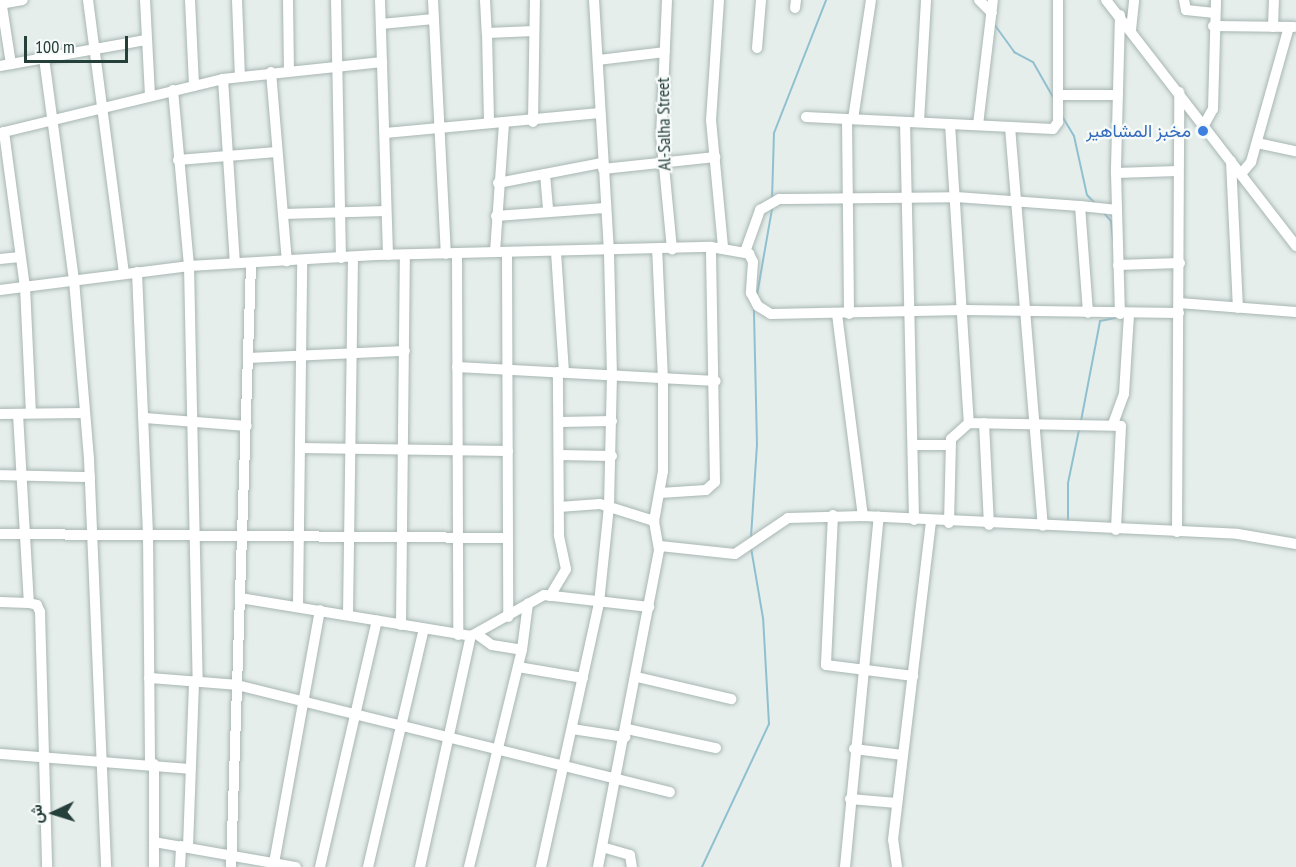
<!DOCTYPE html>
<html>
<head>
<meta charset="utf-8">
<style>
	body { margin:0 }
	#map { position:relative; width:1296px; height:867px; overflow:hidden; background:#e5eeeb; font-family:"PT Sans Narrow",Vazirmatn,sans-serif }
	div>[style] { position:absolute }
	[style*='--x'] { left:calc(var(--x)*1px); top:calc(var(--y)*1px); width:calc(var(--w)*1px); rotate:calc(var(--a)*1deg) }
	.stream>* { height:2px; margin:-1px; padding:0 1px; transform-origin:1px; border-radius:1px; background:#90c0d0 }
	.roads { filter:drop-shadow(0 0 2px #a8b6b3) drop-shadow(0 0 2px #a8b6b3) }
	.minor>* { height:10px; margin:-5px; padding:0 5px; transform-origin:5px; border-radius:5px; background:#fff }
	.dots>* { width:16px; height:16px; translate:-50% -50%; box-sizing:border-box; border:3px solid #f6faf8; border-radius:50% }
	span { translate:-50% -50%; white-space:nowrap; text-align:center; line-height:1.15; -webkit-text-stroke:4.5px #f6faf8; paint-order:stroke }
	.street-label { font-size:18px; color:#253f3b }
	.shop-label { font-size:18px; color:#366cbe }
	.right { translate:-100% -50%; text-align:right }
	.north { position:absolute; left:24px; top:783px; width:60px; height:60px; -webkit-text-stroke:4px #f6faf8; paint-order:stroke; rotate:266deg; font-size:16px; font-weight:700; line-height:24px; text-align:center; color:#253f3b }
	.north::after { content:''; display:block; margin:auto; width:21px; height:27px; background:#253f3b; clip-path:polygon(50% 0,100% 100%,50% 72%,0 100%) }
	.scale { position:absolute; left:24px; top:36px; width:104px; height:27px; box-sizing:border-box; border:3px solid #253f3b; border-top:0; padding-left:8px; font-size:18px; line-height:21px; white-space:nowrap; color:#253f3b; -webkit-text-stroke:4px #f6faf8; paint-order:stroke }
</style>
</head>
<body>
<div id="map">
	<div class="stream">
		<i style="--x:994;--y:24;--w:34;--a:54"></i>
		<i style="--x:1014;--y:52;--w:21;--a:28"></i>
		<i style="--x:1033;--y:62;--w:40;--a:60.3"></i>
		<i style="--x:1062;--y:116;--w:23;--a:59"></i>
		<i style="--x:1074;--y:136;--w:60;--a:77.6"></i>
		<i style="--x:1087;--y:195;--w:13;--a:45"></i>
		<i style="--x:772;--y:200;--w:67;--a:-88.3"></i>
		<i style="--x:774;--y:133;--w:143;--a:-68.6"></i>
		<i style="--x:1104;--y:213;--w:11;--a:49"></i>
		<i style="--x:1111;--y:221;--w:19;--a:84"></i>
		<i style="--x:757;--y:295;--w:87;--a:-80.1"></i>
		<i style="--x:1081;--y:421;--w:102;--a:-79.2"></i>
		<i style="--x:1100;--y:321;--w:15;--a:-11"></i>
		<i style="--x:1115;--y:318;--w:3;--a:-90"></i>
		<i style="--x:1068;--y:522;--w:39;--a:-90"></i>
		<i style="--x:1068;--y:483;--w:54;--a:-78.3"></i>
		<i style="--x:751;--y:537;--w:92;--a:-86.3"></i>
		<i style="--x:757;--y:445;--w:136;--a:-91.3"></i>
		<i style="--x:702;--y:867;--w:158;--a:-64.9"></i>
		<i style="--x:769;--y:724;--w:106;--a:-93.2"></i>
		<i style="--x:763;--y:618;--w:71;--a:-99.7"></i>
	</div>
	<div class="roads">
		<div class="minor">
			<i style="--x:1;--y:0;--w:65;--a:81.1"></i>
			<i style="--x:88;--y:0;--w:276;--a:82.5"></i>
			<i style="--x:145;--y:0;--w:96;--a:87"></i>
			<i style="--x:190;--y:0;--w:86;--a:87.3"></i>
			<i style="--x:237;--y:0;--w:77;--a:87.8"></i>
			<i style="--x:288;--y:0;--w:70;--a:89.2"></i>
			<i style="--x:336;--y:0;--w:258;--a:88.9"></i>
			<i style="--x:380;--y:0;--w:255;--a:88.2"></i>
			<i style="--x:433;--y:0;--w:254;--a:87.1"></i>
			<i style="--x:485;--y:0;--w:33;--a:87"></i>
			<i style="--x:487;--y:33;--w:47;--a:-2.4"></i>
			<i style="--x:667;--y:0;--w:135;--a:92.5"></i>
			<i style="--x:661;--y:135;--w:115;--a:84.5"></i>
			<i style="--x:719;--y:0;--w:120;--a:93.8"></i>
			<i style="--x:711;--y:120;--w:128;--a:84.6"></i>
			<i style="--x:979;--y:0;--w:18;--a:45"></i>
			<i style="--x:1106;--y:0;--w:311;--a:52.3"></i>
			<i style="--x:1184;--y:0;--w:10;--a:79"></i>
			<i style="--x:1186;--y:10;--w:29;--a:6"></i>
			<i style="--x:0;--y:4;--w:23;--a:-10"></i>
			<i style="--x:795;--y:8;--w:8;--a:-83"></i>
			<i style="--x:1120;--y:15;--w:158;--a:91.5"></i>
			<i style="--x:1116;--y:173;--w:141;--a:88.4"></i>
			<i style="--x:381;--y:24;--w:53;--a:-5.4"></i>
			<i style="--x:1213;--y:26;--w:81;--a:0.7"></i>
			<i style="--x:1273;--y:27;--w:27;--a:-88"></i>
			<i style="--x:1131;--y:30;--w:30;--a:-84"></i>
			<i style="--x:487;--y:33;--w:89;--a:88.7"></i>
			<i style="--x:757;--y:48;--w:48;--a:-85.2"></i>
			<i style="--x:44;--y:58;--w:224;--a:82.3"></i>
			<i style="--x:74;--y:280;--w:180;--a:85.2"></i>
			<i style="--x:89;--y:459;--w:408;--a:87.6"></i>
			<i style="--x:598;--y:60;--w:67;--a:-6.8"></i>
			<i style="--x:0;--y:66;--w:148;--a:-10.1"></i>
			<i style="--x:271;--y:72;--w:190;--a:85.2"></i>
			<i style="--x:223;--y:79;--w:184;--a:86.3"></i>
			<i style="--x:173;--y:90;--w:177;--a:84.8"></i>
			<i style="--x:189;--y:266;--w:415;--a:88.8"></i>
			<i style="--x:1058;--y:95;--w:60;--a:0"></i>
			<i style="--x:806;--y:117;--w:247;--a:2.8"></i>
			<i style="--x:1053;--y:129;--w:9;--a:-54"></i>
			<i style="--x:1058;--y:122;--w:122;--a:-90"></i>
			<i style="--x:847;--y:119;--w:195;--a:89.4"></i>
			<i style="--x:853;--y:119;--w:120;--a:-81.4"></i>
			<i style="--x:533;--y:122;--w:122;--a:-89.1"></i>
			<i style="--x:905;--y:122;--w:398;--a:88.7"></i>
			<i style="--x:919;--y:122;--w:122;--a:-86.7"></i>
			<i style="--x:950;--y:124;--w:300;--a:86.4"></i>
			<i style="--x:969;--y:423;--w:152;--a:1.1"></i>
			<i style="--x:1121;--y:426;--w:104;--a:92.8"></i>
			<i style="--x:978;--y:125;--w:126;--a:-83.2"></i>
			<i style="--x:1204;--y:125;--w:18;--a:-61"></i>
			<i style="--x:1213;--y:109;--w:109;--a:-88.4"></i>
			<i style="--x:1010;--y:127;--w:400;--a:85.3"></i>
			<i style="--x:4;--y:132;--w:156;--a:82.3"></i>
			<i style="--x:25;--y:287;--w:126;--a:87.3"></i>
			<i style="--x:0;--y:133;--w:229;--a:-13.6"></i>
			<i style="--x:223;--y:79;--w:160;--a:-6.1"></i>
			<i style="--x:385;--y:133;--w:216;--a:-5.3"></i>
			<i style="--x:1257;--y:143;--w:40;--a:12"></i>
			<i style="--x:178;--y:160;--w:99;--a:-4.6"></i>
			<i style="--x:1231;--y:161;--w:147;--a:87.3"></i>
			<i style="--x:603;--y:169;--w:113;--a:-6.1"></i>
			<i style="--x:1116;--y:173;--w:62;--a:-1.8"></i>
			<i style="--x:545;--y:174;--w:38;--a:85"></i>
			<i style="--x:1241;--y:174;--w:16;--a:-50"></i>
			<i style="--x:1251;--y:162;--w:140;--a:-74.3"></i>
			<i style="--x:498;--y:183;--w:106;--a:-10.9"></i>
			<i style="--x:1080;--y:206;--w:37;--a:6"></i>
			<i style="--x:283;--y:214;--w:103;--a:-1.7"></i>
			<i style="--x:496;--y:216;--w:109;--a:-4.2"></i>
			<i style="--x:495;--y:252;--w:130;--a:-86"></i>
			<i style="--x:556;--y:252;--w:120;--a:86.2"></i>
			<i style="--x:745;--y:252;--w:45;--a:-70.3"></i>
			<i style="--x:760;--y:210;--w:22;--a:-30"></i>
			<i style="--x:779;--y:199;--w:177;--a:-0.6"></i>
			<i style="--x:956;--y:197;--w:124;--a:4.2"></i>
			<i style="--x:1080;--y:206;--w:107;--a:85.7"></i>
			<i style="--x:507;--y:253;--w:364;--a:89.8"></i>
			<i style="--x:457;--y:254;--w:381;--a:89.8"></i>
			<i style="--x:0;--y:259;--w:20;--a:-6"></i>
			<i style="--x:1118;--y:265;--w:62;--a:-1.8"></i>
			<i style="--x:137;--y:272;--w:261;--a:87.6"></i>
			<i style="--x:148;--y:533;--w:231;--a:89.5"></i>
			<i style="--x:0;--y:290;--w:191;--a:-7.2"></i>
			<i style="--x:189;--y:266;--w:187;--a:-3.4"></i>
			<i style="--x:376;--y:255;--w:335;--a:-1.4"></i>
			<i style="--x:711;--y:247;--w:39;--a:10"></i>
			<i style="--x:749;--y:254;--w:9;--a:63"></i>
			<i style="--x:753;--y:262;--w:31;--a:94"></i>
			<i style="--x:751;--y:293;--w:15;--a:62"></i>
			<i style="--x:758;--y:306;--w:15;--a:32"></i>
			<i style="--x:771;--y:314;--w:193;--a:-1.2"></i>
			<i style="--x:964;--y:310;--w:215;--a:0.8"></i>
			<i style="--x:1179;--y:303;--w:117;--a:4.4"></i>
			<i style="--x:837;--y:314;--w:204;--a:82.7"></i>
			<i style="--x:863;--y:516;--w:375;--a:2.7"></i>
			<i style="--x:1238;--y:534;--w:59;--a:9.8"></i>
			<i style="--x:248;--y:358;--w:157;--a:-2.6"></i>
			<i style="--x:457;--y:367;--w:259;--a:3.1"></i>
			<i style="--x:0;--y:414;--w:84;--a:-0.7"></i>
			<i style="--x:18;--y:414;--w:189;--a:86.7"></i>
			<i style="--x:145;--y:418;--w:102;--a:4.5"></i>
			<i style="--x:559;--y:422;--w:53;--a:-1.1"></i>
			<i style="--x:984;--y:423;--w:102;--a:87.2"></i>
			<i style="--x:1113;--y:424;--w:32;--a:-70"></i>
			<i style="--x:1124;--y:394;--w:80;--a:-86.4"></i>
			<i style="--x:914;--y:445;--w:36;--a:0"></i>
			<i style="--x:300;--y:448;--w:208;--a:0.8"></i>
			<i style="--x:559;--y:455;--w:53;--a:1.1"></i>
			<i style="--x:0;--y:475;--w:90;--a:1.3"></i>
			<i style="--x:660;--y:493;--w:46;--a:-3.7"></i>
			<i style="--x:706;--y:490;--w:12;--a:-42"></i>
			<i style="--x:715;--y:482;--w:235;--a:-91"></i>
			<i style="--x:559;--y:507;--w:41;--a:-4.2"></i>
			<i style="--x:600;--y:504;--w:57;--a:17.5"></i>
			<i style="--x:833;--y:515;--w:150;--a:92.7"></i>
			<i style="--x:826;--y:665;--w:88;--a:7.2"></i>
			<i style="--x:949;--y:523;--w:84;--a:-88.6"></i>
			<i style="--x:951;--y:439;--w:24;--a:-42"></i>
			<i style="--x:1177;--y:532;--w:440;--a:-89.7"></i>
			<i style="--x:0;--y:534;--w:507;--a:0.45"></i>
			<i style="--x:660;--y:546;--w:75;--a:6.1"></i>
			<i style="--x:735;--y:554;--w:64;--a:-34.2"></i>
			<i style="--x:788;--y:518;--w:75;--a:-1.5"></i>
			<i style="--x:550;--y:596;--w:31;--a:-59"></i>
			<i style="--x:566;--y:569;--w:35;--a:-102"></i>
			<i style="--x:559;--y:535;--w:163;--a:-90.4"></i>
			<i style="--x:240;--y:598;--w:234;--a:9.3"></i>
			<i style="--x:471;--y:636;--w:84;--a:-29.3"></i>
			<i style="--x:544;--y:595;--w:106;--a:6.5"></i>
			<i style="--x:0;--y:602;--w:29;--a:2"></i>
			<i style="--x:29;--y:603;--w:8;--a:14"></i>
			<i style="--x:37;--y:605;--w:8;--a:67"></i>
			<i style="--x:40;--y:612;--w:255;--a:88.4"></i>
			<i style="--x:298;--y:606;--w:345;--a:-89.3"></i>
			<i style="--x:348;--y:615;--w:358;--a:-89.2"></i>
			<i style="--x:401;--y:625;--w:370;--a:-89.4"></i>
			<i style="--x:478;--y:635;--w:17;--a:36"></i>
			<i style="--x:492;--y:645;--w:30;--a:9"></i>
			<i style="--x:518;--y:667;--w:66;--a:9.6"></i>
			<i style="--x:637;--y:677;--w:97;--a:13.2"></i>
			<i style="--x:149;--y:678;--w:88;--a:4.5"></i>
			<i style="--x:237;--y:685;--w:446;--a:13.9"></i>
			<i style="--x:572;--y:729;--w:54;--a:8.6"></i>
			<i style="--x:627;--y:729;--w:91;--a:12.1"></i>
			<i style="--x:854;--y:749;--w:49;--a:7"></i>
			<i style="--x:0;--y:754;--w:191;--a:4.5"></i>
			<i style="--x:850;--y:799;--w:47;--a:4.9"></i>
			<i style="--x:154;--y:842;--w:144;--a:10"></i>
			<i style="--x:188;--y:847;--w:166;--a:-87.9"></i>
			<i style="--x:602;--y:847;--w:29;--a:16"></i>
			<i style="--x:630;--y:855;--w:12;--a:81"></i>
			<i style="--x:274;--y:863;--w:257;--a:-79.7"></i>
			<i style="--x:154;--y:867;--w:103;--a:-90"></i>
			<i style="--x:180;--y:867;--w:21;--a:-87"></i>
			<i style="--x:231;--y:867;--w:604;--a:-88.1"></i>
			<i style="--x:320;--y:867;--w:253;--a:-77"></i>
			<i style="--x:368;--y:867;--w:244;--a:-76.8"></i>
			<i style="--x:420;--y:867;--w:237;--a:-77.6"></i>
			<i style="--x:469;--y:867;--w:223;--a:-76.3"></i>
			<i style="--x:522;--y:650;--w:47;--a:-82.7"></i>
			<i style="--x:541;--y:867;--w:270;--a:-77.6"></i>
			<i style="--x:599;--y:603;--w:98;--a:-84.1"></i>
			<i style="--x:609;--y:506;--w:130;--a:-88.7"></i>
			<i style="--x:612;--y:376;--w:124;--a:-91.4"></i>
			<i style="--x:609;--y:252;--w:252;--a:-93.4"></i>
			<i style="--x:598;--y:867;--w:323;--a:-79.1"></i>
			<i style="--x:659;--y:550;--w:29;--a:-100"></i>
			<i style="--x:654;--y:521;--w:51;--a:-79.8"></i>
			<i style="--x:663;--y:471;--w:92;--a:-90"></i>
			<i style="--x:663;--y:379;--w:130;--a:-92.6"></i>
			<i style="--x:845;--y:867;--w:352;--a:-84.5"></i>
			<i style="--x:897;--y:867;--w:27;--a:-98"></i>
			<i style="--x:893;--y:840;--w:321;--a:-83.2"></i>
		</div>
	</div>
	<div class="dots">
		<i style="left:1203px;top:131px;background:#3f7fe0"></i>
	</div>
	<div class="street-label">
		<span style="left:664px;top:124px;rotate:-91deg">Al-Salha Street</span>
	</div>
	<div class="shop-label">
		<span class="right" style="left:1191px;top:131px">مخبز المشاهير</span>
	</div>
	<div class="north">ش</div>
	<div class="scale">100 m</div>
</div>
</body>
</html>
